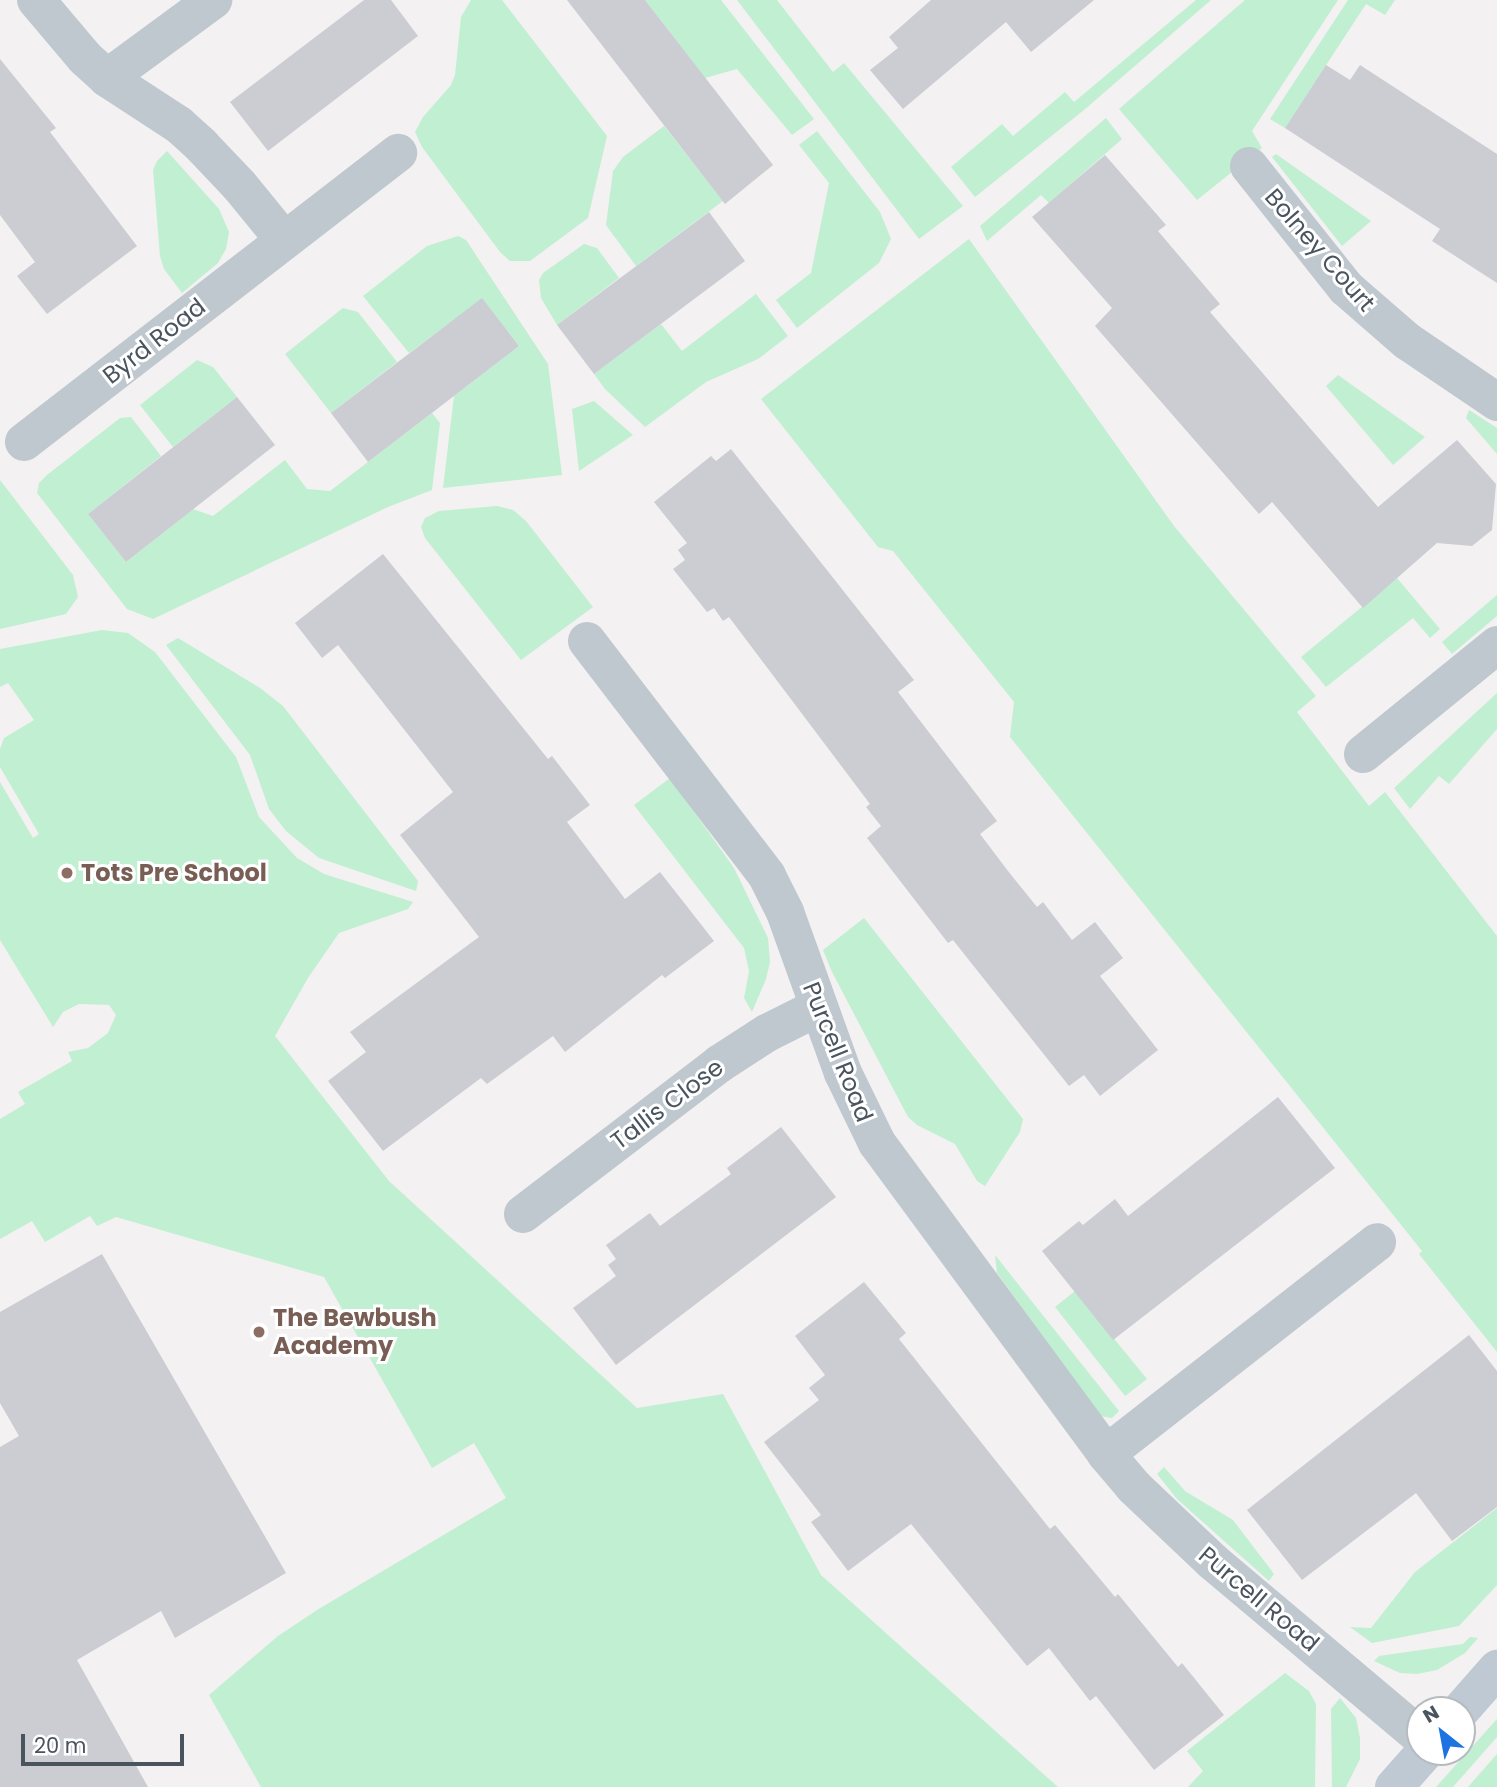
<!DOCTYPE html>
<html>
<head>
<meta charset="utf-8">
<style>
	body { margin:0 }
	#map { position:relative; width:1497px; height:1787px; overflow:hidden; background:#f3f1f1; font-family:Poppins,sans-serif }
	div>[style] { position:absolute }
	[style*='--x'] { left:calc(var(--x)*1px); top:calc(var(--y)*1px); width:calc(var(--w)*1px); rotate:calc(var(--a)*1deg) }
	.green>* { inset:0; background:#c1efd2 }
	.building>* { inset:0; background:#cbcdd3 }
	.street>* { height:38px; margin:-19px; padding:0 19px; transform-origin:19px; border-radius:19px; background:#bfc8cf }
	.secondary>* { height:38px; margin:-19px; padding:0 19px; transform-origin:19px; border-radius:19px; background:#bfc9d4 }
	.dots>* { width:19px; height:19px; translate:-50% -50%; box-sizing:border-box; border:4px solid #fff; border-radius:50% }
	span { translate:-50% -50%; white-space:nowrap; text-align:center; line-height:1.15; -webkit-text-stroke:6px #fff; paint-order:stroke }
	.street-label { font-size:24px; color:#49545e }
	.education-label { font-size:24px; color:#785e54; font-weight:700 }
	.left { translate:0 -50%; text-align:left }
	.north { position:absolute; left:1406px; top:1696px; width:70px; height:70px; box-sizing:border-box; background:#fff; border:2px solid #b6bbbf; border-radius:50%; rotate:329deg; font-size:19px; font-weight:700; line-height:28px; text-align:center; color:#49545e }
	.north::after { content:''; display:block; margin:auto; width:24px; height:32px; background:#1c73e1; clip-path:polygon(50% 0,100% 100%,50% 72%,0 100%) }
	.scale { position:absolute; left:21px; top:1734px; width:163px; height:32px; box-sizing:border-box; border:4px solid #49545e; border-top:0; padding-left:9px; font-size:21px; line-height:24px; white-space:nowrap; color:#49545e; -webkit-text-stroke:5px #fff; paint-order:stroke }
</style>
</head>
<body>
<div id="map">
	<div class="green">
		<i style="clip-path:polygon(471px 0,502px 0,607px 136px,588px 218px,530px 261px,510px 261px,500px 252px,422px 147px,415px 132px,423px 117px,451px 85px,455px 75px,461px 17px)"></i>
		<i style="clip-path:polygon(645px 0,721px 0,814px 119px,792px 135px,737px 69px,705px 78px)"></i>
		<i style="clip-path:polygon(737px 0,777px 0,833px 72px,844px 63px,963px 206px,919px 239px)"></i>
		<i style="clip-path:polygon(1196px 0,1211px 0,1084px 110px,975px 197px,951px 167px,1002px 124px,1013px 136px,1065px 92px,1074px 102px)"></i>
		<i style="clip-path:polygon(1245px 0,1338px 0,1252px 131px,1262px 148px,1197px 200px,1119px 109px)"></i>
		<i style="clip-path:polygon(1348px 0,1395px 0,1385px 15px,1366px 4px,1285px 128px,1270px 119px)"></i>
		<i style="clip-path:polygon(1106px 118px,1122px 139px,1049px 203px,1041px 195px,987px 241px,980px 226px)"></i>
		<i style="clip-path:polygon(664px 126px,723px 201px,636px 266px,606px 225px,613px 171px,623px 157px)"></i>
		<i style="clip-path:polygon(817px 131px,880px 212px,891px 239px,879px 263px,797px 328px,776px 300px,811px 273px,829px 183px,799px 145px)"></i>
		<i style="clip-path:polygon(167px 151px,219px 209px,229px 232px,226px 249px,218px 263px,182px 293px,164px 269px,160px 256px,153px 170px,157px 161px)"></i>
		<i style="clip-path:polygon(1276px 154px,1371px 221px,1342px 246px,1272px 157px)"></i>
		<i style="clip-path:polygon(458px 236px,466px 240px,548px 364px,562px 475px,443px 488px,454px 396px,519px 346px,482px 299px,409px 353px,363px 296px,427px 246px)"></i>
		<i style="clip-path:polygon(969px 239px,1174px 526px,1316px 696px,1297px 712px,1369px 806px,1385px 792px,1497px 936px,1497px 1352px,1419px 1254px,1422px 1251px,1010px 737px,1014px 702px,893px 551px,878px 547px,761px 399px)"></i>
		<i style="clip-path:polygon(584px 244px,597px 248px,619px 278px,557px 325px,541px 298px,539px 280px,543px 273px)"></i>
		<i style="clip-path:polygon(756px 294px,788px 336px,758px 359px,706px 382px,645px 427px,605px 389px,594px 374px,661px 324px,682px 351px)"></i>
		<i style="clip-path:polygon(343px 308px,358px 312px,397px 362px,331px 413px,285px 354px)"></i>
		<i style="clip-path:polygon(197px 360px,213px 367px,237px 397px,173px 447px,140px 405px)"></i>
		<i style="clip-path:polygon(1338px 375px,1425px 437px,1393px 465px,1326px 386px)"></i>
		<i style="clip-path:polygon(594px 401px,633px 435px,579px 471px,572px 409px)"></i>
		<i style="clip-path:polygon(1469px 410px,1497px 428px,1497px 454px,1466px 418px)"></i>
		<i style="clip-path:polygon(432px 413px,440px 423px,432px 490px,388px 507px,153px 619px,127px 609px,37px 493px,39px 483px,47px 475px,120px 418px,131px 417px,161px 456px,88px 514px,126px 562px,193px 509px,213px 516px,285px 460px,307px 489px,330px 491px)"></i>
		<i style="clip-path:polygon(0 480px,73px 575px,78px 597px,66px 614px,0 629px)"></i>
		<i style="clip-path:polygon(497px 506px,513px 510px,526px 521px,593px 607px,521px 660px,425px 538px,421px 527px,425px 518px,439px 511px)"></i>
		<i style="clip-path:polygon(1397px 578px,1440px 629px,1430px 638px,1413px 618px,1326px 687px,1301px 657px)"></i>
		<i style="clip-path:polygon(1497px 595px,1497px 616px,1452px 654px,1442px 642px)"></i>
		<i style="clip-path:polygon(102px 630px,128px 633px,155px 652px,236px 757px,259px 817px,297px 858px,324px 874px,413px 902px,408px 909px,339px 933px,308px 978px,275px 1036px,389px 1181px,637px 1408px,723px 1394px,821px 1575px,1058px 1787px,261px 1787px,209px 1695px,278px 1636px,317px 1610px,506px 1498px,474px 1443px,432px 1468px,324px 1277px,116px 1217px,97px 1226px,90px 1216px,45px 1242px,32px 1221px,0 1239px,0 1119px,25px 1104px,18px 1092px,72px 1061px,68px 1052px,88px 1048px,108px 1033px,116px 1015px,109px 1005px,79px 1004px,63px 1012px,53px 1027px,0 940px,0 782px,33px 838px,39px 834px,0 767px,0 749px,4px 738px,34px 720px,8px 683px,0 687px,0 649px)"></i>
		<i style="clip-path:polygon(178px 638px,260px 688px,283px 706px,418px 881px,416px 891px,319px 858px,286px 831px,269px 809px,250px 755px,166px 645px)"></i>
		<i style="clip-path:polygon(1497px 693px,1497px 729px,1449px 784px,1439px 776px,1410px 809px,1394px 788px)"></i>
		<i style="clip-path:polygon(670px 778px,734px 868px,768px 938px,770px 962px,766px 979px,752px 1012px,744px 998px,749px 971px,744px 948px,634px 805px)"></i>
		<i style="clip-path:polygon(864px 918px,1023px 1119px,1020px 1132px,985px 1186px,977px 1181px,955px 1144px,917px 1125px,908px 1117px,832px 972px,823px 950px)"></i>
		<i style="clip-path:polygon(995px 1255px,1119px 1411px,1112px 1418px,1099px 1416px,997px 1273px)"></i>
		<i style="clip-path:polygon(1075px 1291px,1147px 1379px,1125px 1396px,1055px 1307px)"></i>
		<i style="clip-path:polygon(1164px 1467px,1185px 1491px,1233px 1520px,1274px 1574px,1269px 1581px,1177px 1499px,1157px 1474px)"></i>
		<i style="clip-path:polygon(1497px 1508px,1497px 1585px,1459px 1626px,1372px 1643px,1350px 1627px,1371px 1628px,1415px 1572px)"></i>
		<i style="clip-path:polygon(1470px 1637px,1478px 1638px,1465px 1653px,1437px 1670px,1417px 1674px,1400px 1673px,1374px 1661px,1379px 1656px,1463px 1644px)"></i>
		<i style="clip-path:polygon(1285px 1673px,1309px 1691px,1316px 1704px,1315px 1787px,1188px 1787px,1203px 1771px,1187px 1751px)"></i>
		<i style="clip-path:polygon(1340px 1698px,1356px 1718px,1360px 1738px,1360px 1759px,1346px 1787px,1332px 1787px,1331px 1709px)"></i>
		<i style="clip-path:polygon(1497px 1719px,1497px 1737px,1453px 1787px,1436px 1787px)"></i>
		<i style="clip-path:polygon(1497px 1754px,1497px 1787px,1468px 1787px)"></i>
	</div>
	<div class="building">
		<i style="clip-path:polygon(364px 0,391px 0,418px 36px,268px 151px,230px 102px)"></i>
		<i style="clip-path:polygon(567px 0,645px 0,773px 165px,725px 204px)"></i>
		<i style="clip-path:polygon(931px 0,1094px 0,1031px 52px,1006px 22px,903px 109px,870px 70px,898px 48px,889px 37px)"></i>
		<i style="clip-path:polygon(0 59px,56px 128px,50px 132px,137px 246px,47px 314px,17px 276px,35px 262px,0 215px)"></i>
		<i style="clip-path:polygon(1326px 65px,1350px 80px,1360px 65px,1497px 154px,1497px 283px,1432px 241px,1440px 229px,1285px 128px)"></i>
		<i style="clip-path:polygon(1105px 155px,1166px 225px,1158px 231px,1220px 304px,1210px 312px,1378px 507px,1457px 440px,1496px 484px,1492px 530px,1472px 546px,1437px 543px,1363px 608px,1272px 502px,1259px 514px,1095px 326px,1112px 308px,1032px 217px)"></i>
		<i style="clip-path:polygon(709px 212px,745px 261px,594px 374px,557px 325px)"></i>
		<i style="clip-path:polygon(482px 298px,519px 346px,368px 462px,331px 413px)"></i>
		<i style="clip-path:polygon(237px 397px,275px 445px,126px 562px,88px 514px)"></i>
		<i style="clip-path:polygon(731px 449px,914px 680px,898px 692px,997px 821px,980px 834px,1008px 871px,1037px 907px,1043px 902px,1072px 940px,1095px 922px,1123px 958px,1100px 976px,1158px 1050px,1100px 1096px,1084px 1075px,1069px 1086px,953px 940px,948px 943px,867px 838px,881px 826px,866px 807px,870px 804px,729px 617px,723px 621px,714px 608px,707px 612px,673px 569px,685px 560px,678px 550px,687px 543px,654px 502px,711px 456px,716px 461px)"></i>
		<i style="clip-path:polygon(383px 554px,548px 759px,552px 756px,590px 805px,567px 822px,625px 899px,660px 872px,714px 941px,665px 978px,662px 975px,565px 1052px,553px 1036px,487px 1084px,481px 1078px,383px 1151px,328px 1081px,366px 1052px,350px 1032px,479px 937px,400px 835px,453px 792px,338px 645px,322px 658px,295px 623px)"></i>
		<i style="clip-path:polygon(1278px 1097px,1335px 1168px,1113px 1340px,1042px 1251px,1079px 1221px,1083px 1225px,1115px 1199px,1128px 1216px)"></i>
		<i style="clip-path:polygon(781px 1127px,836px 1197px,616px 1365px,573px 1308px,616px 1276px,608px 1265px,616px 1259px,606px 1245px,650px 1213px,660px 1226px,731px 1174px,727px 1168px)"></i>
		<i style="clip-path:polygon(102px 1254px,286px 1573px,175px 1638px,161px 1611px,77px 1660px,148px 1787px,0 1787px,0 1447px,19px 1436px,0 1403px,0 1312px)"></i>
		<i style="clip-path:polygon(864px 1282px,906px 1333px,899px 1339px,1050px 1529px,1055px 1525px,1115px 1597px,1118px 1594px,1178px 1667px,1182px 1663px,1224px 1715px,1154px 1770px,1096px 1696px,1090px 1701px,1049px 1648px,1027px 1666px,911px 1524px,848px 1571px,811px 1522px,821px 1515px,764px 1442px,819px 1400px,809px 1388px,825px 1375px,795px 1336px)"></i>
		<i style="clip-path:polygon(1469px 1335px,1497px 1371px,1497px 1507px,1452px 1541px,1416px 1493px,1302px 1580px,1247px 1510px)"></i>
	</div>
	<div class="street">
		<i style="--x:36;--y:0;--w:76;--a:49.8"></i>
		<i style="--x:85;--y:58;--w:30;--a:42"></i>
		<i style="--x:107;--y:78;--w:86;--a:33.1"></i>
		<i style="--x:179;--y:125;--w:30;--a:42"></i>
		<i style="--x:201;--y:145;--w:55;--a:46.5"></i>
		<i style="--x:239;--y:185;--w:71;--a:50.7"></i>
		<i style="--x:107;--y:78;--w:132;--a:-36.3"></i>
		<i style="--x:1249;--y:166;--w:156;--a:51.5"></i>
		<i style="--x:1346;--y:288;--w:81;--a:41"></i>
		<i style="--x:1407;--y:341;--w:109;--a:34.1"></i>
		<i style="--x:24;--y:442;--w:473;--a:-37.7"></i>
		<i style="--x:587;--y:641;--w:296;--a:52.5"></i>
		<i style="--x:767;--y:876;--w:40;--a:63.4"></i>
		<i style="--x:785;--y:912;--w:171;--a:70.2"></i>
		<i style="--x:843;--y:1073;--w:78;--a:64.1"></i>
		<i style="--x:877;--y:1143;--w:386;--a:53.6"></i>
		<i style="--x:1106;--y:1454;--w:43;--a:49.7"></i>
		<i style="--x:1134;--y:1487;--w:108;--a:43.5"></i>
		<i style="--x:1212;--y:1561;--w:272;--a:40.1"></i>
		<i style="--x:1363;--y:754;--w:173;--a:-39.1"></i>
		<i style="--x:523;--y:1214;--w:247;--a:-37.4"></i>
		<i style="--x:719;--y:1064;--w:57;--a:-32.9"></i>
		<i style="--x:767;--y:1033;--w:58;--a:-26.6"></i>
		<i style="--x:1106;--y:1454;--w:344;--a:-38"></i>
	</div>
	<div class="secondary">
		<i style="--x:1461;--y:1710;--w:55;--a:-48.7"></i>
		<i style="--x:1394;--y:1787;--w:47;--a:-48.5"></i>
	</div>
	<div class="dots">
		<i style="left:67px;top:873px;background:#8d6e63"></i>
		<i style="left:259px;top:1332px;background:#8d6e63"></i>
	</div>
	<div class="street-label">
		<span style="left:1320px;top:250px;rotate:49deg">Bolney Court</span>
		<span style="left:154px;top:341px;rotate:-38deg">Byrd Road</span>
		<span style="left:838px;top:1052px;rotate:68deg">Purcell Road</span>
		<span style="left:667px;top:1104px;rotate:-37deg">Tallis Close</span>
		<span style="left:1259px;top:1599px;rotate:40deg">Purcell Road</span>
	</div>
	<div class="education-label">
		<span class="left" style="left:81px;top:873px">Tots Pre School</span>
		<span class="left" style="left:273px;top:1332px">The Bewbush<br>Academy</span>
	</div>
	<div class="north">N</div>
	<div class="scale">20 m</div>
</div>
</body>
</html>
